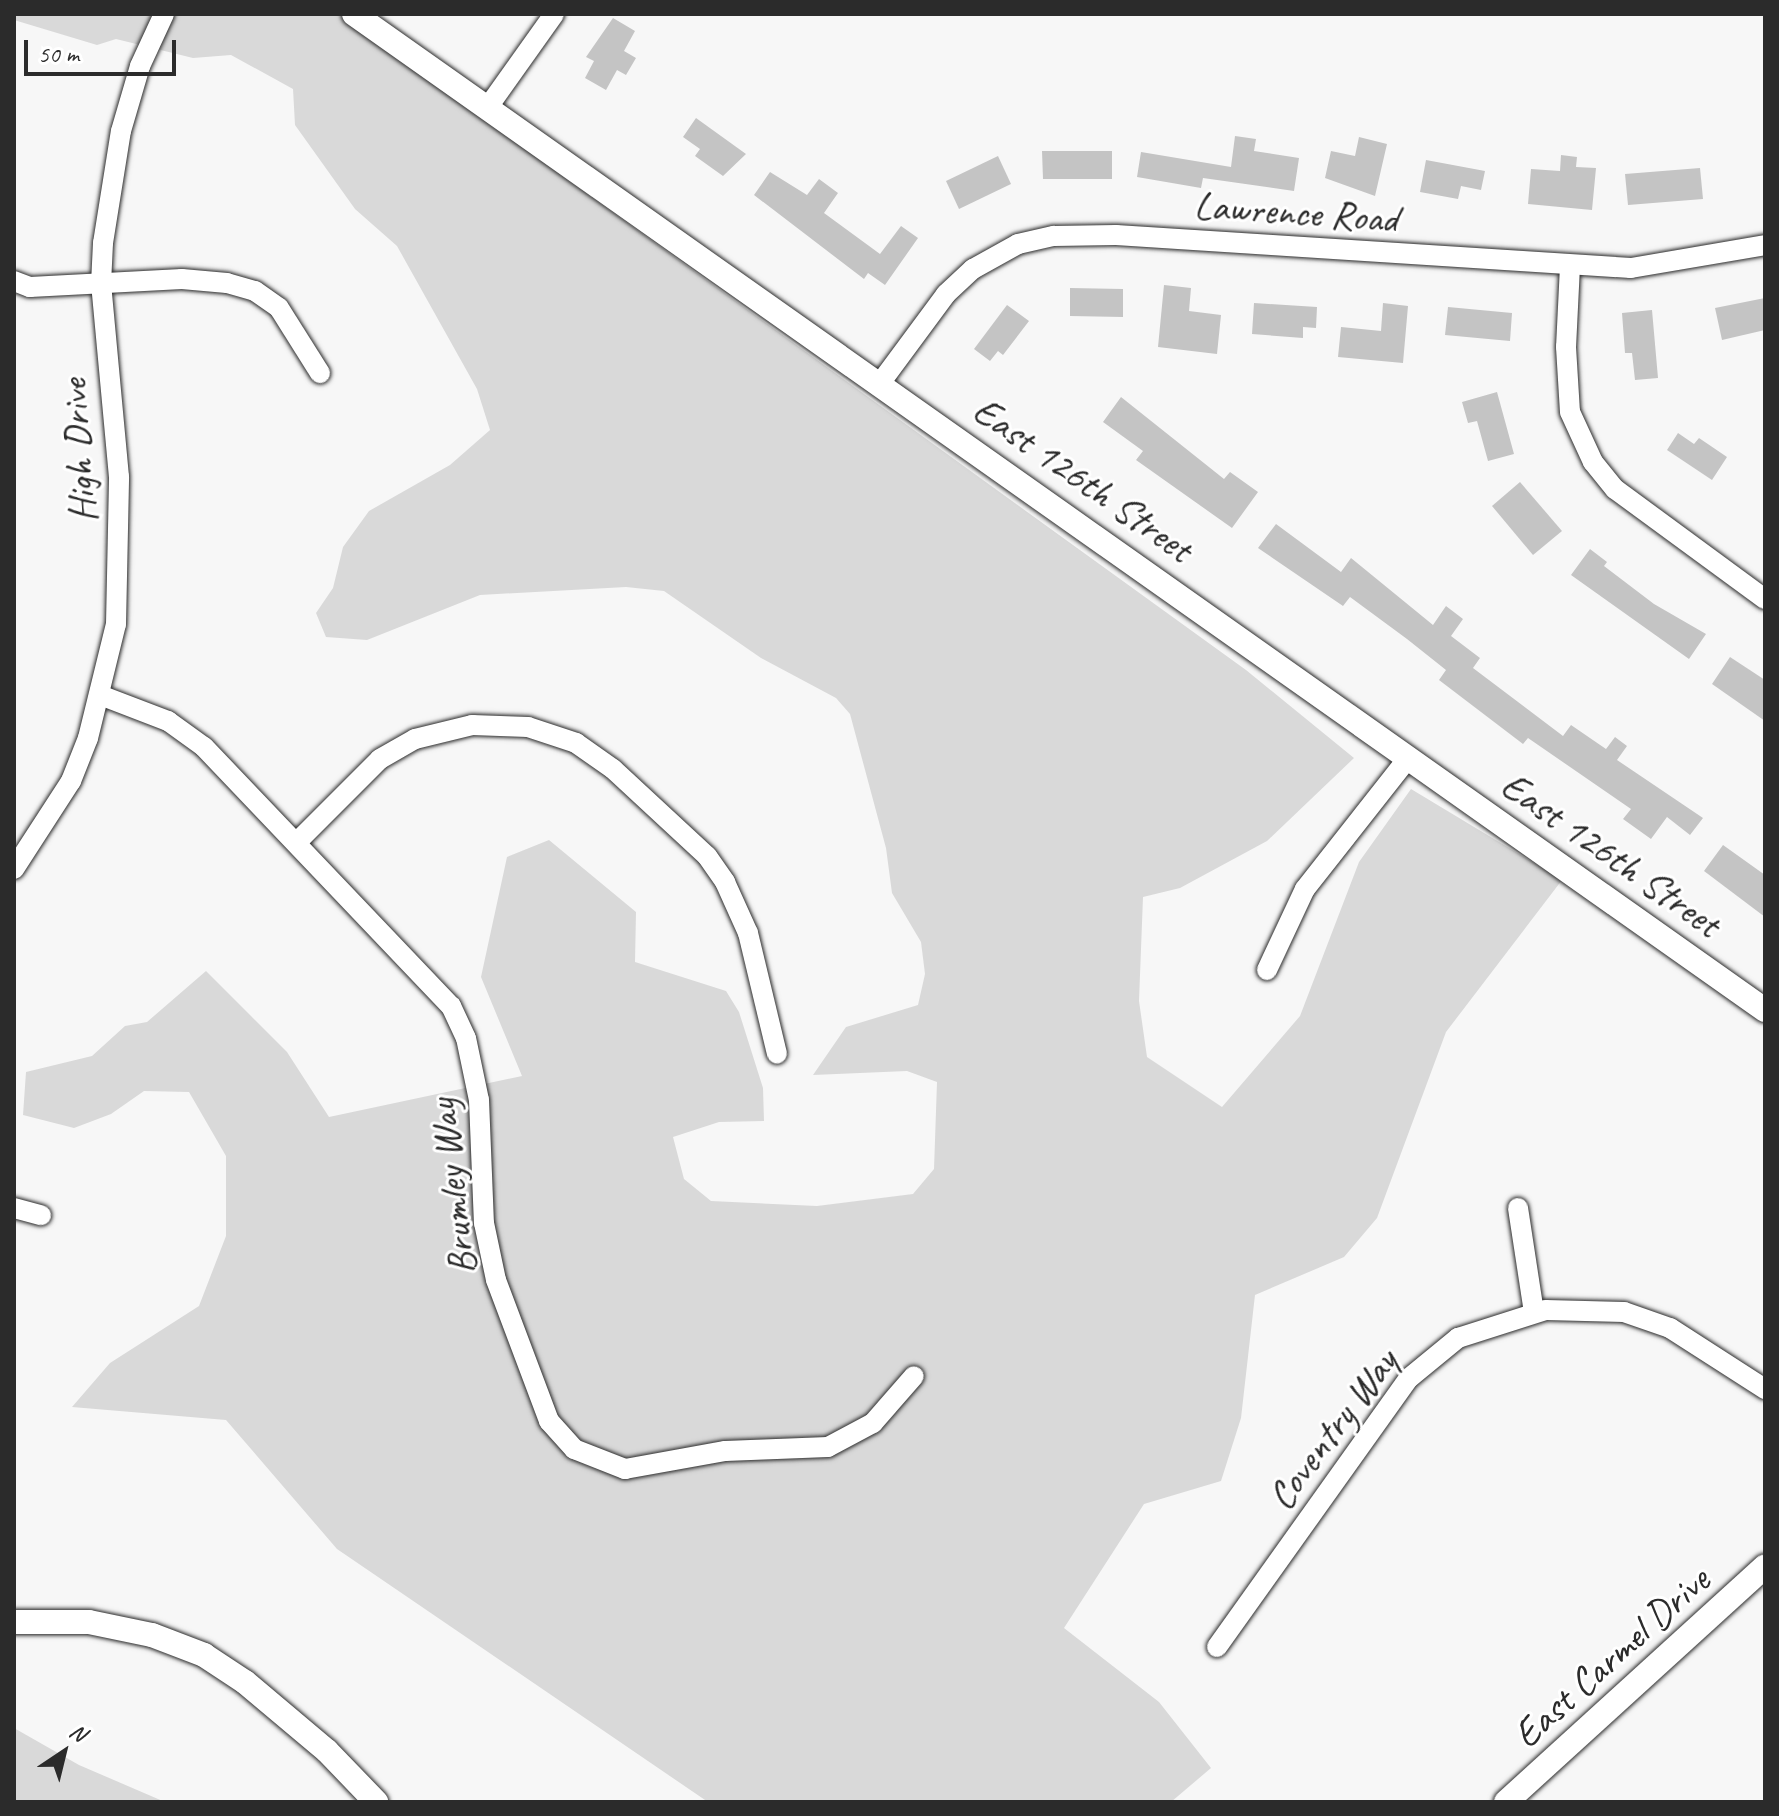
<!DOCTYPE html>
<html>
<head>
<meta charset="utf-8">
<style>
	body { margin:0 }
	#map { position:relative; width:1779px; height:1816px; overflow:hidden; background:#f7f7f7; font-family:Caveat,sans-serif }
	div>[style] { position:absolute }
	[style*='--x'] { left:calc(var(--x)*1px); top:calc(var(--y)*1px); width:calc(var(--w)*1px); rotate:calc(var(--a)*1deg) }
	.green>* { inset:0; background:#d9d9d9 }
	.building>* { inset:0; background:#c4c4c4 }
	.roads { filter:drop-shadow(0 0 2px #2b2b2b) drop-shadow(0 0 2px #2b2b2b) }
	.minor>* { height:20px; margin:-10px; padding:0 10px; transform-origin:10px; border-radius:10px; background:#fff }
	.tertiary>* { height:24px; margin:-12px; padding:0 12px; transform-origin:12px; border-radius:12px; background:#fff }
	span { translate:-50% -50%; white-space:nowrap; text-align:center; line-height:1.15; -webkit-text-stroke:6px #fff; paint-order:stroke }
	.street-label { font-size:40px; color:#2b2b2b }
	.frame { position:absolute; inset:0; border:16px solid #2b2b2b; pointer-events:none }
	.north { position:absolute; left:24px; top:1712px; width:80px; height:80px; -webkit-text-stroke:6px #fff; paint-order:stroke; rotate:35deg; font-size:22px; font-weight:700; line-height:32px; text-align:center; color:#2b2b2b }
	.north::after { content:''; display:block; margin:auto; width:28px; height:36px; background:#2b2b2b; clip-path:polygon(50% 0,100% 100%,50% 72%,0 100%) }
	.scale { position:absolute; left:24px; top:40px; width:152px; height:36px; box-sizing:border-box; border:4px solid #2b2b2b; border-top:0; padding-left:10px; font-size:24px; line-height:28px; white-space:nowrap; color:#2b2b2b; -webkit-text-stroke:6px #fff; paint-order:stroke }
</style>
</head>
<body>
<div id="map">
	<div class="green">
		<i style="clip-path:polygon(14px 14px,338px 14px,1246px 670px,1354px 758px,1267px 841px,1180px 888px,1143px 897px,1139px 1001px,1147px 1057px,1222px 1107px,1300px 1016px,1359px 862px,1411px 789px,1562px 880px,1446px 1032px,1377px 1218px,1344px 1257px,1255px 1295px,1241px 1418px,1221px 1481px,1144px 1504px,1064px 1628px,1159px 1702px,1211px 1768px,1171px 1802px,708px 1802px,337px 1549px,226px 1420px,72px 1407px,110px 1363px,199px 1306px,226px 1236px,226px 1156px,189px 1092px,144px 1091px,111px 1114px,74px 1128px,23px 1115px,26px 1072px,92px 1056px,125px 1026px,147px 1022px,206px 971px,287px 1052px,329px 1117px,522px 1076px,481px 977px,507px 857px,549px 840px,636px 912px,635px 962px,726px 991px,739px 1012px,763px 1088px,764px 1121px,719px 1122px,673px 1137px,684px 1179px,711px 1201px,817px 1206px,913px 1194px,934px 1169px,937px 1082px,907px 1071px,813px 1075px,846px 1027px,918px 1005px,925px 974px,921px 942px,892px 893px,886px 848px,850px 714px,836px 698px,761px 658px,664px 591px,626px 587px,480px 595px,367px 640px,326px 637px,316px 613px,333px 588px,343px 547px,369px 511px,450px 465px,490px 430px,477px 389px,397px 246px,355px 209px,295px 125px,293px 89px,231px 55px,193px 58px,116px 39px,97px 45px,14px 20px)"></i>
		<i style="clip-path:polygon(14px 1728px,79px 1765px,165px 1802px,14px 1802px)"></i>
	</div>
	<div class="building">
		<i style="clip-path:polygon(613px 18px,635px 31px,624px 51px,636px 58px,626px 75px,617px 70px,606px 90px,585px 78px,594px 61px,586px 57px)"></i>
		<i style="clip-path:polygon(696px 118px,746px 154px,723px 176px,695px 156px,700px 149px,683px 137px)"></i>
		<i style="clip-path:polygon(1235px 136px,1256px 139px,1254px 151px,1299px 158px,1294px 191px,1203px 178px,1201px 188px,1137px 177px,1141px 152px,1231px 167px)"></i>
		<i style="clip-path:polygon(1359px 137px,1387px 144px,1375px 196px,1325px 178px,1331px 151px,1355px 156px)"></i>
		<i style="clip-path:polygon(1042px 151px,1112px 151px,1112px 179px,1043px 179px)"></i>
		<i style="clip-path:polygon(1561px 155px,1577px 157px,1576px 167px,1596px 168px,1592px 210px,1528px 204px,1531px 169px,1560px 171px)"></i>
		<i style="clip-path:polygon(998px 156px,1011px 184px,959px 209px,946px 181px)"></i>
		<i style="clip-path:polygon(1426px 160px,1485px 171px,1481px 190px,1461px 186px,1458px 199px,1420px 192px)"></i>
		<i style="clip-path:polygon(1700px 168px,1703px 199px,1628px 205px,1625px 174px)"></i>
		<i style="clip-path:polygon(770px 172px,807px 195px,819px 179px,838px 193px,824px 213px,880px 254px,901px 226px,918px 238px,885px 285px,868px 273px,864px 279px,754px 195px)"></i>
		<i style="clip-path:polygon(1164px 285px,1191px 288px,1189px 311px,1221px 315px,1217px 354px,1158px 347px)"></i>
		<i style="clip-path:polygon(1070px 288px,1123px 289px,1123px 317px,1070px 316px)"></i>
		<i style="clip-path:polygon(1765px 298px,1765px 330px,1722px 340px,1715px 308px)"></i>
		<i style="clip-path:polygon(1254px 303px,1317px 307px,1316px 328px,1303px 327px,1303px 338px,1252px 334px)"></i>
		<i style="clip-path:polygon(1383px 303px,1408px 306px,1403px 363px,1338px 357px,1341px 327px,1381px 331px)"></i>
		<i style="clip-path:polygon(1007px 305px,1029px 321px,1003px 355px,998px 351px,990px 361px,974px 349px)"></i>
		<i style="clip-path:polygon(1448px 307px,1512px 313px,1510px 341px,1445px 335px)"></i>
		<i style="clip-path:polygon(1652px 310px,1658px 378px,1635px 380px,1632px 353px,1625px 353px,1622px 313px)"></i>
		<i style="clip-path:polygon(1497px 392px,1514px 454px,1488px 461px,1477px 421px,1468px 423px,1462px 402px)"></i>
		<i style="clip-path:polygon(1121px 397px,1224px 479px,1230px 472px,1258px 492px,1232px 528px,1136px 460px,1143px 451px,1103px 422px)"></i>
		<i style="clip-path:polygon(1678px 433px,1694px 444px,1699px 438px,1727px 457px,1712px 480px,1667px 450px)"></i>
		<i style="clip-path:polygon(1520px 482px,1562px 531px,1533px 555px,1492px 506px)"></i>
		<i style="clip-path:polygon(1276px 524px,1341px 572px,1351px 558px,1433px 625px,1446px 606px,1463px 619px,1451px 636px,1480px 658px,1473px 668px,1563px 736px,1571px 725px,1606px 749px,1615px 737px,1627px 746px,1617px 760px,1703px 818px,1690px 835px,1667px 817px,1651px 839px,1623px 819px,1631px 809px,1528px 738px,1523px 744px,1439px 680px,1446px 670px,1407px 639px,1350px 597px,1343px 606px,1258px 548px)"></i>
		<i style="clip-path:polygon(1590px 549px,1607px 562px,1604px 566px,1654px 604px,1706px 634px,1689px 659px,1571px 575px)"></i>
		<i style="clip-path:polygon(1730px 657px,1765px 680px,1765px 721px,1712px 684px)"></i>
		<i style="clip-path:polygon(1723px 845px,1765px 875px,1765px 917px,1704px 871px)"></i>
	</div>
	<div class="roads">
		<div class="minor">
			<i style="--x:488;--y:107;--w:114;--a:-54.6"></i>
			<i style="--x:1570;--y:266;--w:81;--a:92.8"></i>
			<i style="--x:1566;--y:347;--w:65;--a:86.5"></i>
			<i style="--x:1570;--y:412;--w:55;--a:65.3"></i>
			<i style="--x:1593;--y:462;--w:35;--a:51"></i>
			<i style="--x:1615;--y:489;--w:186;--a:36.3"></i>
			<i style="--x:14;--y:281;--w:17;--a:21"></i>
			<i style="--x:30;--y:287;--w:152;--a:-3"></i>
			<i style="--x:182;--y:279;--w:45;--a:5.1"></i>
			<i style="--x:227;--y:283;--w:29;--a:16"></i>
			<i style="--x:255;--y:291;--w:29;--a:35"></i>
			<i style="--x:279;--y:308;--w:77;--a:57.8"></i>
			<i style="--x:881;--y:382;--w:109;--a:-53.5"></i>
			<i style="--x:946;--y:294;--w:37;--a:-43"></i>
			<i style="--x:973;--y:269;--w:51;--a:-29.1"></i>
			<i style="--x:1018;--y:244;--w:37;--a:-13"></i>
			<i style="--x:1054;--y:236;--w:62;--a:-0.9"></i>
			<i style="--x:1116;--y:235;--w:516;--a:3.67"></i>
			<i style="--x:1631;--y:268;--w:136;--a:-9.7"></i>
			<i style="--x:100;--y:695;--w:73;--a:20.9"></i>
			<i style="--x:168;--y:721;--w:44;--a:35.8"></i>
			<i style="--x:204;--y:747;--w:358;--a:46.4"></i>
			<i style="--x:451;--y:1006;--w:35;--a:65"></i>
			<i style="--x:466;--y:1038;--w:63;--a:78.2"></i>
			<i style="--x:479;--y:1100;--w:123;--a:87.7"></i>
			<i style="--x:484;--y:1223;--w:58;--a:78.1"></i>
			<i style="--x:496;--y:1280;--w:151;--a:69.4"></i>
			<i style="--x:549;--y:1421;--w:38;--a:48"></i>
			<i style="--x:574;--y:1449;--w:55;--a:21.4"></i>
			<i style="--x:625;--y:1469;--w:102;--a:-10.2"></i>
			<i style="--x:725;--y:1451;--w:103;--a:-2.2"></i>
			<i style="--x:828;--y:1447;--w:51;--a:-28.1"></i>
			<i style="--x:873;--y:1423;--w:62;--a:-48.9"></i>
			<i style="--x:297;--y:842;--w:117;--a:-45"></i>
			<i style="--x:380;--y:759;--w:40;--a:-29.7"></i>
			<i style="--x:415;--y:739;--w:59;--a:-13.8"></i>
			<i style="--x:472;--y:725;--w:56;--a:2"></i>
			<i style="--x:528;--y:727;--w:51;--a:18.4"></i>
			<i style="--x:576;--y:743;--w:45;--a:35.1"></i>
			<i style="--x:613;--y:769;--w:128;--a:42.8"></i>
			<i style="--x:707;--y:856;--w:32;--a:55"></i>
			<i style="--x:725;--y:882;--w:56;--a:65.7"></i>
			<i style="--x:748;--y:933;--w:124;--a:76.5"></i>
			<i style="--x:14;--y:869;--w:105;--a:-57.1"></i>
			<i style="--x:71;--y:781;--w:46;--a:-68.4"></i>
			<i style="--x:88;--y:738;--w:117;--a:-76.2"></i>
			<i style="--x:116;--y:624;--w:147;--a:-88.8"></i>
			<i style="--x:119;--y:477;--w:194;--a:-95.3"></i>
			<i style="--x:101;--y:284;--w:41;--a:-87.2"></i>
			<i style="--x:103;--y:243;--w:113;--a:-80.9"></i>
			<i style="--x:121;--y:131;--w:68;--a:-73.7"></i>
			<i style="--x:140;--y:66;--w:57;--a:-65.2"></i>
			<i style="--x:1267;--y:970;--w:89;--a:-64.9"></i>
			<i style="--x:1305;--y:889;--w:168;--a:-51.8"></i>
			<i style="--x:14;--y:1208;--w:28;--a:15"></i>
			<i style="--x:1518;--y:1208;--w:105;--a:81.3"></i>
			<i style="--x:1217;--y:1647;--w:329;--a:-54.5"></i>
			<i style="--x:1408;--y:1379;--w:65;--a:-39.4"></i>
			<i style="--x:1458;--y:1338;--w:92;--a:-17.7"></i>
			<i style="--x:1546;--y:1310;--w:78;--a:1.5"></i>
			<i style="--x:1624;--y:1312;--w:49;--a:19.2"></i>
			<i style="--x:1670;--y:1328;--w:113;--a:32.7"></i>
		</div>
		<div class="tertiary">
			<i style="--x:354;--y:14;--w:1727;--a:35.22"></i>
			<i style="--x:14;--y:1622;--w:75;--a:0"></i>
			<i style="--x:89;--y:1622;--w:64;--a:11.7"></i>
			<i style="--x:152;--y:1635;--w:56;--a:21"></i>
			<i style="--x:204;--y:1655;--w:49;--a:33.4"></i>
			<i style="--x:245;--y:1682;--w:107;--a:40.1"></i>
			<i style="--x:327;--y:1751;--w:71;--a:46.1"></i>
			<i style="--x:1506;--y:1802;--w:350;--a:-42.3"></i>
		</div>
	</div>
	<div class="street-label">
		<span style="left:1296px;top:212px;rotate:4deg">Lawrence Road</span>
		<span style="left:78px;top:451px;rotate:-94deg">High Drive</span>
		<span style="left:1083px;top:479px;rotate:35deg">East 126th Street</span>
		<span style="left:1611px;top:854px;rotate:35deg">East 126th Street</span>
		<span style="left:452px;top:1187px;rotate:-97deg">Brumley Way</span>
		<span style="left:1332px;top:1429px;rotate:-53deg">Coventry Way</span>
		<span style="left:1611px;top:1657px;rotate:-42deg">East Carmel Drive</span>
	</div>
	<div class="frame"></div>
	<div class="north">N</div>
	<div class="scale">50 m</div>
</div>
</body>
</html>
